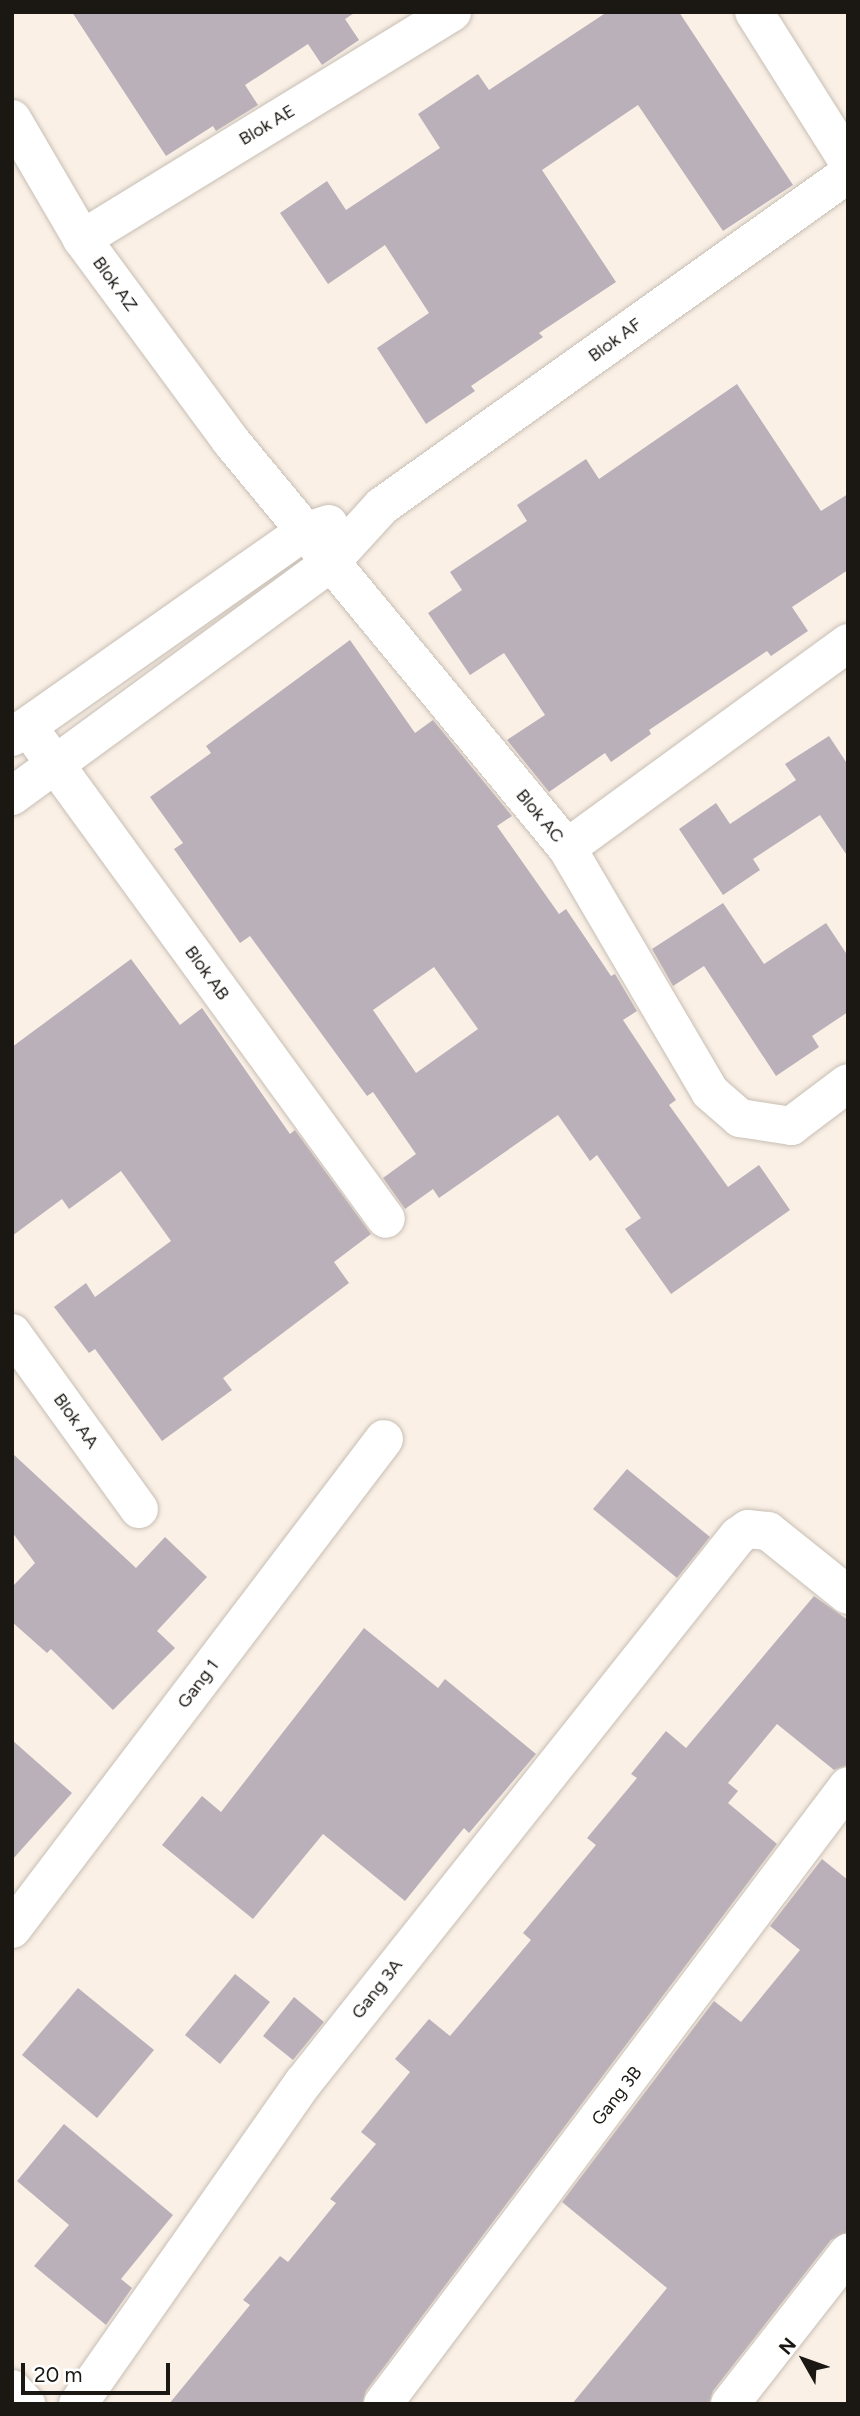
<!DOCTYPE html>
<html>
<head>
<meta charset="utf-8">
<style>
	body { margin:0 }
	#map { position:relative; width:860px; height:2416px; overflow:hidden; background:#faf0e6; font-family:Figtree,sans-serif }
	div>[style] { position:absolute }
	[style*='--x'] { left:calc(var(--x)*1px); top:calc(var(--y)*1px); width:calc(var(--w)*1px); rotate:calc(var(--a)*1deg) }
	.building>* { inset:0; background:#bab0b9 }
	.roads { filter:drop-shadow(0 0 2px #c7beb4) drop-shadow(0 0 2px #c7beb4) }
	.street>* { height:38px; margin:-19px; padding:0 19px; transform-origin:19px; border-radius:19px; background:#fff }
	.secondary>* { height:38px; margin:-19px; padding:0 19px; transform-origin:19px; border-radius:19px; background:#fff }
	span { translate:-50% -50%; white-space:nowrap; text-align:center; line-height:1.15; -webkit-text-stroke:5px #fff; paint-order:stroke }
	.street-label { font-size:18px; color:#1b1814 }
	.frame { position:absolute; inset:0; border:14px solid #1b1814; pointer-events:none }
	.north { position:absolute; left:769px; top:2325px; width:70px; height:70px; -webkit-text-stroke:5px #fff; paint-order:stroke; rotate:310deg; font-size:19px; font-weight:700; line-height:28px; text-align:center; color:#1b1814 }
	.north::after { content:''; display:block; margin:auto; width:24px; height:32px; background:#1b1814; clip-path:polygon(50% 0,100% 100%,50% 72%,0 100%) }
	.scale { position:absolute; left:21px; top:2363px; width:149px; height:32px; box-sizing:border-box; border:4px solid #1b1814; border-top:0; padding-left:9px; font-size:21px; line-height:24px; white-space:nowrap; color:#1b1814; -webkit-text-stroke:5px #fff; paint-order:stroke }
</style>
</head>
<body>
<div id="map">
	<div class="building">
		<i style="clip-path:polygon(72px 12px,356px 12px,345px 19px,359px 40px,322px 65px,308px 44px,245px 85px,258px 105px,216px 131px,213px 126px,166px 156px)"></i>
		<i style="clip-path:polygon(607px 12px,679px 12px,793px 185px,723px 231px,638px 105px,542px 170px,616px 282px,539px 333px,543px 337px,471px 386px,475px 391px,426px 424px,377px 348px,429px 313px,385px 245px,328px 284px,280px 213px,327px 181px,346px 210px,440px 148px,418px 114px,478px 74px,489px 90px)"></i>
		<i style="clip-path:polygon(737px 384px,821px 511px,848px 494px,848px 570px,792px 607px,808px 631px,771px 656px,767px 651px,649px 730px,651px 734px,611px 762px,605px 753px,549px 792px,507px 740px,545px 715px,504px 653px,470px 675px,428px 613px,462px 590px,450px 572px,527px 521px,517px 505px,586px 459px,599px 479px)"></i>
		<i style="clip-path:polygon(evenodd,350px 640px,415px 733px,433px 720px,512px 816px,497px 826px,559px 914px,566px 909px,611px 976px,615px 974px,637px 1011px,623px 1020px,676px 1100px,669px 1105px,728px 1187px,759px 1165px,790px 1210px,671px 1294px,625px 1229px,641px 1218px,597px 1155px,590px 1161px,558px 1115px,439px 1198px,433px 1189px,405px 1209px,383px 1178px,416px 1154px,373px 1092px,367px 1096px,250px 936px,240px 943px,174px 849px,183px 843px,150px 797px,211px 753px,206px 746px,350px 640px,434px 967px,478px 1029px,416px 1073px,373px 1010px,434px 967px)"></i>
		<i style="clip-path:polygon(829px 736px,848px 765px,848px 857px,820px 815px,753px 859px,760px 870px,723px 895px,679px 829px,716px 803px,730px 824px,796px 780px,785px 764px)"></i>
		<i style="clip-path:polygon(723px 903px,764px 964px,826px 923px,848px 956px,848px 1012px,812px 1036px,819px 1047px,776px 1076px,704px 966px,673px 986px,652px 949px)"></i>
		<i style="clip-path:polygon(131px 959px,180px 1025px,202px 1008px,290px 1134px,295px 1130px,371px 1234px,334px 1262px,349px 1283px,223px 1378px,232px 1390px,162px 1441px,95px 1349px,89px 1353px,54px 1307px,86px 1283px,95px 1297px,171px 1241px,121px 1171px,69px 1209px,62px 1199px,12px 1236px,12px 1047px)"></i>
		<i style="clip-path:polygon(12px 1453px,136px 1568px,165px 1537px,207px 1577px,157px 1631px,175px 1648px,113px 1710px,51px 1649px,47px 1653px,12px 1622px,12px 1587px,35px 1563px,12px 1532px)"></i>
		<i style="clip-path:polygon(627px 1469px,710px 1537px,677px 1578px,593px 1509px)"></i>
		<i style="clip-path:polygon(814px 1596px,848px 1620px,848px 1765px,834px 1770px,777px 1724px,728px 1783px,738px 1791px,728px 1803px,777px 1844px,366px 2391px,362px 2404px,169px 2404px,250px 2305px,243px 2300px,280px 2256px,288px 2262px,336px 2203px,330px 2199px,376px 2144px,361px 2132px,410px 2072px,395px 2059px,429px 2019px,450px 2036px,531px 1940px,523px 1933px,596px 1845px,587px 1838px,637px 1778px,631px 1774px,666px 1731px,686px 1748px)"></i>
		<i style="clip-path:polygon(364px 1628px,438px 1688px,445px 1679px,536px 1754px,469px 1833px,464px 1828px,405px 1901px,323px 1834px,253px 1919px,162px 1845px,202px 1796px,221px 1812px)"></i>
		<i style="clip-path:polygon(12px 1740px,72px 1793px,12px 1860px)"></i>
		<i style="clip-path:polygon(822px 1859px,848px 1880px,848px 2232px,831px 2240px,713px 2391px,709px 2404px,572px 2404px,667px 2288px,562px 2202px,714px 2001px,741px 2022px,800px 1950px,770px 1926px)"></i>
		<i style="clip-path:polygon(235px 1974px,270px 2002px,220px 2064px,185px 2035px)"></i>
		<i style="clip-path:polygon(78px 1988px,154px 2050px,97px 2118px,22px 2055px)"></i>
		<i style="clip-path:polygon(294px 1997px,324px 2022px,293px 2060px,263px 2036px)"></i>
		<i style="clip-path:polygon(64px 2124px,173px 2215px,121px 2279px,132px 2288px,106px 2325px,34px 2266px,69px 2225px,17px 2181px)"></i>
	</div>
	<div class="roads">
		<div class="street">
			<i style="--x:754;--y:12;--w:176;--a:57.8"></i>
			<i style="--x:12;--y:119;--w:139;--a:59.7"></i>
			<i style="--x:82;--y:239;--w:250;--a:53.6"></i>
			<i style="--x:230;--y:440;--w:529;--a:50.44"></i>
			<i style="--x:567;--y:848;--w:283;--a:59.6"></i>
			<i style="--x:710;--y:1092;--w:40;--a:41"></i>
			<i style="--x:740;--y:1118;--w:52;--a:8.9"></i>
			<i style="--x:791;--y:1126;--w:71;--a:-37"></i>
			<i style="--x:82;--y:239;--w:434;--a:-31.5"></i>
			<i style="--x:28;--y:727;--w:608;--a:53.96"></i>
			<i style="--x:12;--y:737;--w:357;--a:-35.1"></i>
			<i style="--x:304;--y:532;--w:26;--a:-18"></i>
			<i style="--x:12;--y:796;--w:393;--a:-36.2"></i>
			<i style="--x:329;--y:564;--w:79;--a:-47.6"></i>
			<i style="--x:382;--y:506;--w:572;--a:-35.47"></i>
			<i style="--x:567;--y:848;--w:348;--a:-36.1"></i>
			<i style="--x:12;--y:1333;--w:217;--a:54.2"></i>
			<i style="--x:12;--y:1929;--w:615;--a:-52.79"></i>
			<i style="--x:78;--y:2404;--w:392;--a:-55"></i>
			<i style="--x:303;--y:2083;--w:699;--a:-51.51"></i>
			<i style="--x:738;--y:1536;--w:12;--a:-35"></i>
			<i style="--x:748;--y:1529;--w:20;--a:6"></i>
			<i style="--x:768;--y:1531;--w:102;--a:38.7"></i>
			<i style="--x:383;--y:2404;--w:773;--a:-53.04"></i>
			<i style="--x:730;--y:2404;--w:192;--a:-52"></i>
		</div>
		<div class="secondary">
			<i style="--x:12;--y:2389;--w:21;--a:47"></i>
		</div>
	</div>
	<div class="street-label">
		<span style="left:267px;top:125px;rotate:-31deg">Blok AE</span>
		<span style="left:115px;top:284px;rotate:54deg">Blok AZ</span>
		<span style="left:615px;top:340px;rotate:-36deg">Blok AF</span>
		<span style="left:540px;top:816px;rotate:50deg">Blok AC</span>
		<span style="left:207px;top:973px;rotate:54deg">Blok AB</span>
		<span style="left:76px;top:1421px;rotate:54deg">Blok AA</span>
		<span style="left:198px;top:1684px;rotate:-53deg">Gang 1</span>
		<span style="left:377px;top:1989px;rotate:-52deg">Gang 3A</span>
		<span style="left:617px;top:2096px;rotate:-52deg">Gang 3B</span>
	</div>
	<div class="frame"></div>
	<div class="north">N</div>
	<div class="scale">20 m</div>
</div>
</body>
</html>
